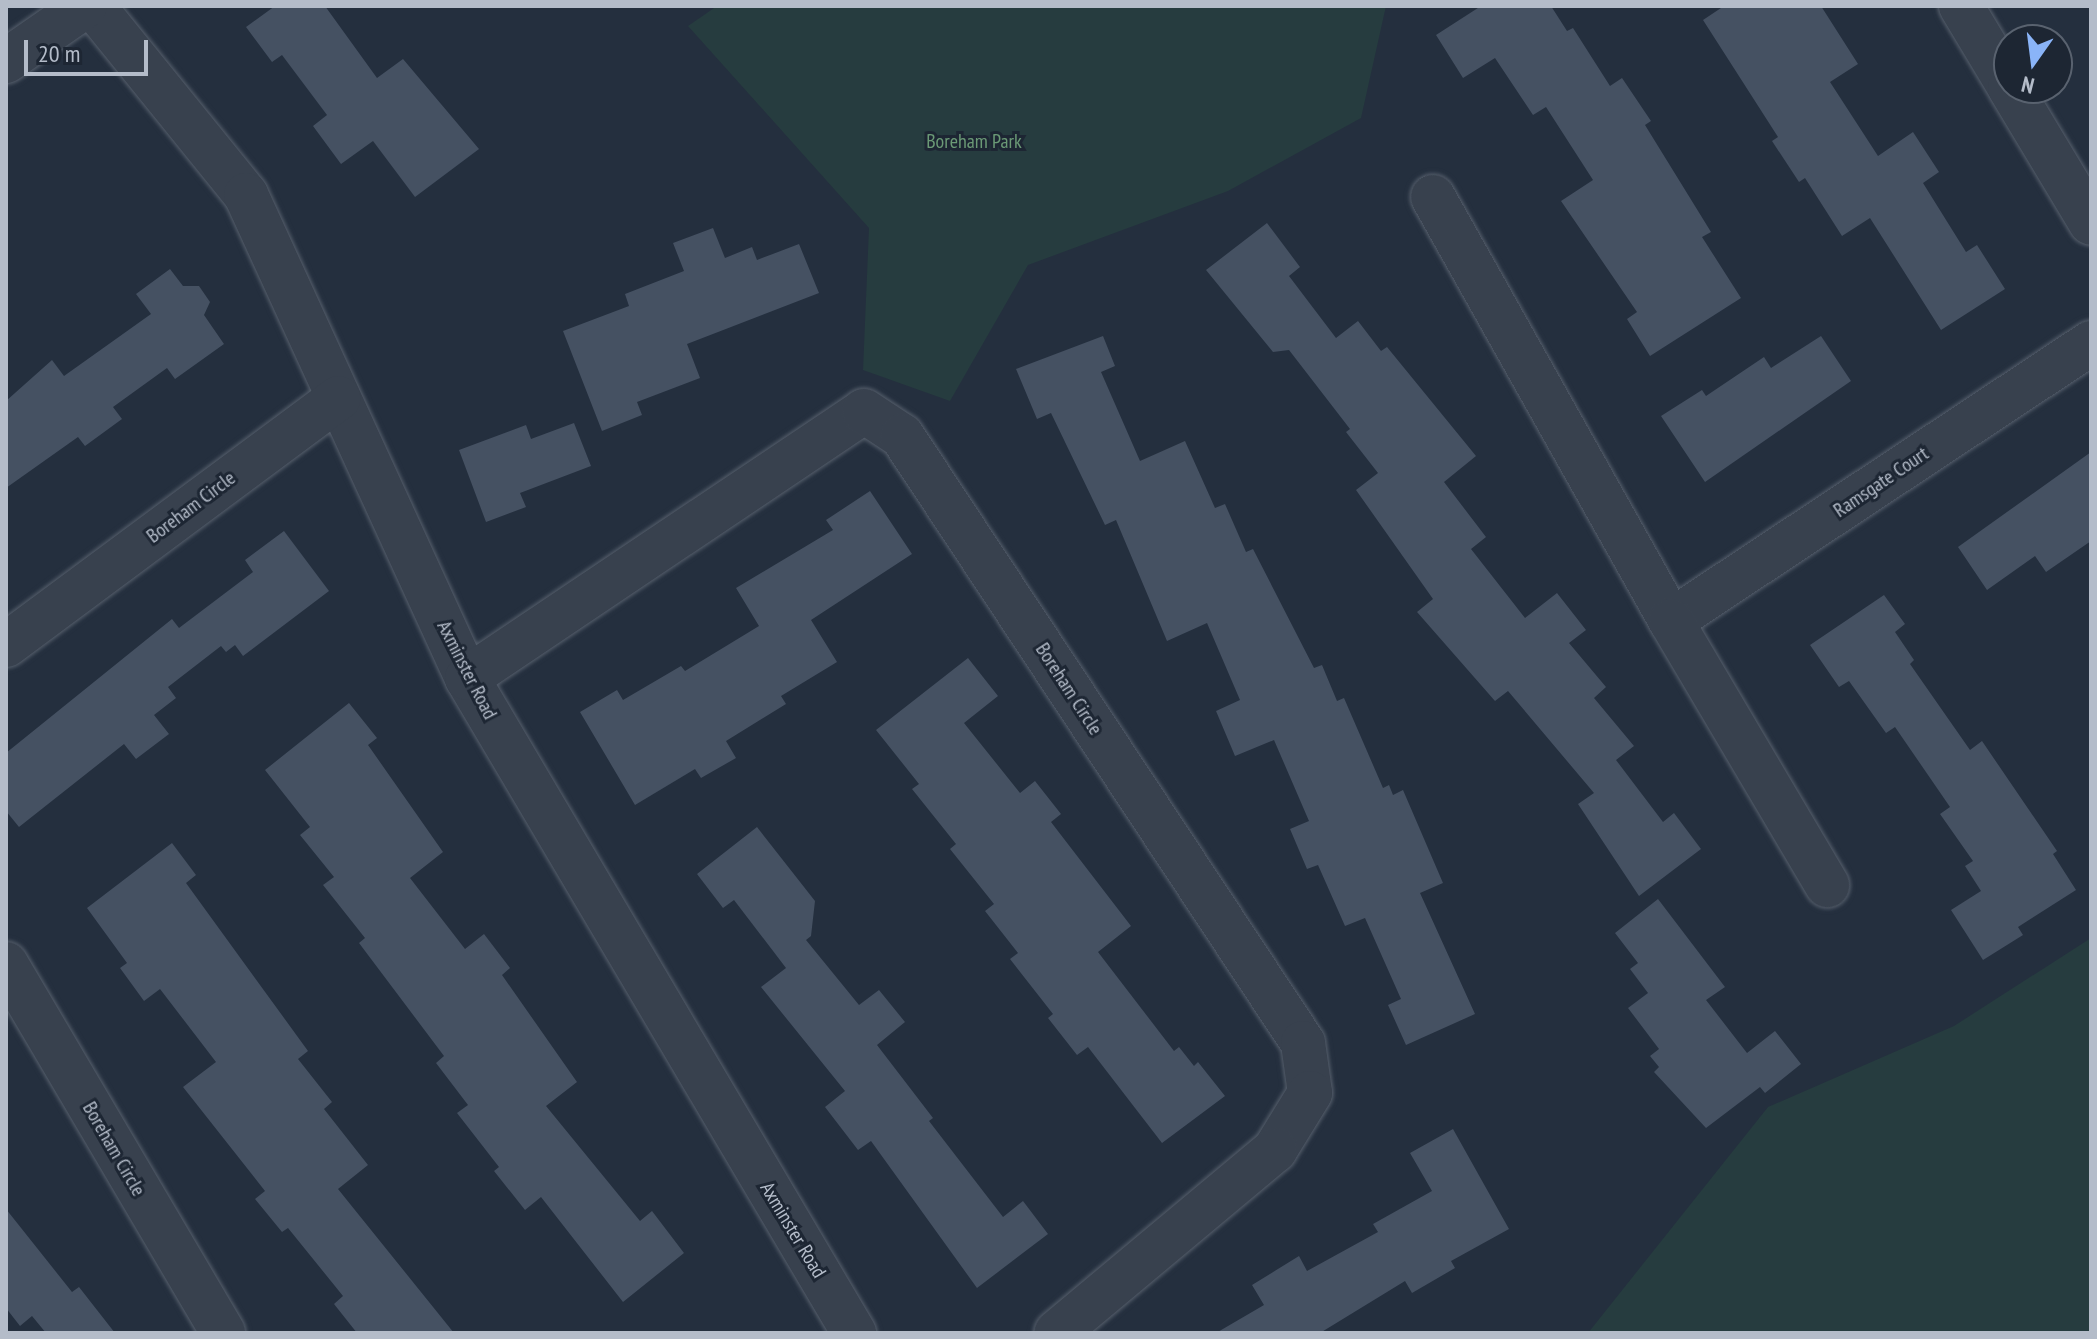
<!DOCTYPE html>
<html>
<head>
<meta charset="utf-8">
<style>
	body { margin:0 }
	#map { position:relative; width:2097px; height:1339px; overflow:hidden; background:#242f3e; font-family:"PT Sans Narrow",sans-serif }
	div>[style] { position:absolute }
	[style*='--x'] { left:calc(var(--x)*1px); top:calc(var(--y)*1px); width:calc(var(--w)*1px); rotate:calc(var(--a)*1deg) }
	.green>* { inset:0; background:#263c3f }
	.building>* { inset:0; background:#455162 }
	.roads { filter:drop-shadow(0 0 2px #565f6c) drop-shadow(0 0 2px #565f6c) }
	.minor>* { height:44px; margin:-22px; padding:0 22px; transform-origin:22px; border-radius:22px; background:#38414e }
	span { translate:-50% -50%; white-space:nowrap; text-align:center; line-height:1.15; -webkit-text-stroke:6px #1d2633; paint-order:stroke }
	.park-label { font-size:20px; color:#6b9a76 }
	.street-label { font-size:20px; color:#b4bcc9 }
	.frame { position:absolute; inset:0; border:8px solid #b4bcc9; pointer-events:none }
	.north { position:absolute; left:1993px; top:24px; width:80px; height:80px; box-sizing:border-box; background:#1d2633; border:2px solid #59626f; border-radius:50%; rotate:194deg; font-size:22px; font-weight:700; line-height:32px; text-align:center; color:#b4bcc9 }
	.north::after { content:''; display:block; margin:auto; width:28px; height:36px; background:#8ab4f8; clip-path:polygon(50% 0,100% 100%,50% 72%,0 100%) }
	.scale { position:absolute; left:24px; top:40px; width:124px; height:36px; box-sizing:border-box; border:4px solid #b4bcc9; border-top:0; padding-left:10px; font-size:24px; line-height:28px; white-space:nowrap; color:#b4bcc9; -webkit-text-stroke:6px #1d2633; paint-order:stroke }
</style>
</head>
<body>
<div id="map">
	<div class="green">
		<i style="clip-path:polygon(717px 6px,1386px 6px,1361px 118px,1228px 191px,1028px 265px,950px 401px,863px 370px,869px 228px,688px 26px)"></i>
		<i style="clip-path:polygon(2091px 938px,2091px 1333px,1588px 1333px,1768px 1107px,1954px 1026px)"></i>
	</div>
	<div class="building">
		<i style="clip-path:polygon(275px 6px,325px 6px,377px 78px,403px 59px,479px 149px,415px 197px,373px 141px,341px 164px,313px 126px,327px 115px,282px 55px,272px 62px,246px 27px)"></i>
		<i style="clip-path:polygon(1481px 6px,1551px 6px,1567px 31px,1573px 28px,1610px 86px,1622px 78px,1651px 121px,1645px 125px,1711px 232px,1702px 237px,1741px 298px,1650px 356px,1627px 319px,1637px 312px,1561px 201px,1593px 180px,1546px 107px,1533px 115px,1495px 58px,1463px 78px,1436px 35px)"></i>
		<i style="clip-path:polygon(1724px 6px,1821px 6px,1858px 64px,1830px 82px,1878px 156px,1913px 132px,1939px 172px,1923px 183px,1966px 252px,1977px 245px,2005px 289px,1941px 330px,1870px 218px,1842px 236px,1805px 178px,1799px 182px,1772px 141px,1778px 137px,1703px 20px)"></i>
		<i style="clip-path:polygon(1267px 223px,1300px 267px,1289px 276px,1336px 338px,1358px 321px,1381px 351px,1387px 347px,1476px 456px,1444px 482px,1486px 537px,1471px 549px,1525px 618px,1557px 593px,1586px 630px,1569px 643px,1606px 687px,1594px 698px,1634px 746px,1616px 760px,1663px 822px,1674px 813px,1701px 849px,1639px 896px,1578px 804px,1594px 793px,1508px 691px,1495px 701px,1417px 612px,1433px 599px,1356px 490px,1378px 473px,1346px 432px,1350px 429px,1289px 350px,1273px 352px,1206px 270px)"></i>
		<i style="clip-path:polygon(713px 228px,725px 258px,752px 247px,757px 260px,799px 244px,819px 293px,687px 344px,700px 378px,637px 402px,642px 415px,602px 431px,563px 331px,629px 306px,625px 294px,684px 271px,673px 243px)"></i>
		<i style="clip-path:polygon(170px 269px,183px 286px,199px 286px,210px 302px,204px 315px,224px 344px,175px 379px,167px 368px,113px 407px,122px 419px,85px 446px,78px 437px,6px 488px,6px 401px,52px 360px,64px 376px,151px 314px,136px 294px)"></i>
		<i style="clip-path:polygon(1103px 336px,1115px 366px,1101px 372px,1140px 461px,1185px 441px,1215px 508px,1225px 504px,1246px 552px,1253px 549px,1314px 668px,1322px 665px,1337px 701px,1344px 698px,1383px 788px,1389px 785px,1393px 795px,1403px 790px,1443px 883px,1420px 893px,1475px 1014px,1406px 1045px,1388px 1005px,1401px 999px,1365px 918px,1345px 926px,1318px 865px,1307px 869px,1290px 829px,1309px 821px,1274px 740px,1235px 756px,1216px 711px,1240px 700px,1207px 623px,1167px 641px,1116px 520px,1105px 525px,1051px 413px,1037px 419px,1016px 369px)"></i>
		<i style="clip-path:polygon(1821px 336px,1851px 381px,1705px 482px,1661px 416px,1702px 390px,1706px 396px,1764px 357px,1771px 368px)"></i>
		<i style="clip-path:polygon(574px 423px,591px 466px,520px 493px,526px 507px,486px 522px,459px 450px,526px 425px,531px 439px)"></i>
		<i style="clip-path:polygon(2091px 452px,2091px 541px,2046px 572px,2035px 556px,1987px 590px,1958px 547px)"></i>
		<i style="clip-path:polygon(870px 491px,912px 554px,811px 620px,837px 662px,781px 696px,786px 704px,726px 741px,736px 758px,701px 778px,695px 769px,635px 805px,580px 712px,617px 690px,623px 700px,681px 666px,685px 671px,759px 626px,736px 588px,833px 530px,826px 520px)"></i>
		<i style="clip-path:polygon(284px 531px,329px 591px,243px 656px,235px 645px,226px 652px,221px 646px,168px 687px,176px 698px,154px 715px,169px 734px,136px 759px,124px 744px,19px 827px,6px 811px,6px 753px,172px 619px,179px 628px,253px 572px,245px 560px)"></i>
		<i style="clip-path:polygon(1884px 595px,1905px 624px,1895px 632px,1914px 660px,1910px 664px,1970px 750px,1982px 741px,2057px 851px,2053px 854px,2076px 890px,2018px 927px,2023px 935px,1983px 960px,1951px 910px,1981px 891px,1965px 866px,1973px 861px,1940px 814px,1950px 807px,1895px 727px,1886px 733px,1849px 681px,1839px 687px,1810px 645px)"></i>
		<i style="clip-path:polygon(968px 658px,998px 696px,964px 723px,1020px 793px,1035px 781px,1061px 814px,1051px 822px,1131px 926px,1098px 952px,1174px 1051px,1179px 1047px,1194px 1066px,1198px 1062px,1225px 1096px,1162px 1143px,1088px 1047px,1077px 1055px,1048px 1018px,1053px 1014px,1010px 959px,1018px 953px,985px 911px,994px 904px,950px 849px,956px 844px,912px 789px,919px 784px,876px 730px)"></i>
		<i style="clip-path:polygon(349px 703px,377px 738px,368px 745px,443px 852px,410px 878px,465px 949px,484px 934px,510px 968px,502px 975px,577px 1082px,546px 1106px,640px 1221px,652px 1211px,684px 1253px,623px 1302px,541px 1197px,525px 1210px,494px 1171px,499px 1167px,457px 1113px,468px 1105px,436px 1063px,444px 1056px,359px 943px,365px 938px,323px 885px,334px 877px,300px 835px,310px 827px,265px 770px)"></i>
		<i style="clip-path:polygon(757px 827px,815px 901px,811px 936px,806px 940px,859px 1005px,879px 990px,905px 1022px,877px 1045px,933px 1118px,929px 1121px,1003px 1217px,1023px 1201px,1048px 1234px,977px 1288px,871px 1141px,858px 1150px,825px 1107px,845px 1091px,761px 987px,786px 968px,734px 900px,723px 908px,697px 874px)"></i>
		<i style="clip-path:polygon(172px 843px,196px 875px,186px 883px,308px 1051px,298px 1059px,332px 1102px,324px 1109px,368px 1165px,338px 1189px,454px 1333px,357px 1333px,334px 1304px,343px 1296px,288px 1228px,282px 1232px,255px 1199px,265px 1191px,183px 1087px,216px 1062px,160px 989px,144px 1001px,120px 968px,127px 963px,87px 908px)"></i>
		<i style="clip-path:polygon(1658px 899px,1725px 987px,1706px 1000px,1747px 1053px,1775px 1031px,1801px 1064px,1765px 1093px,1760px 1087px,1706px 1128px,1654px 1072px,1659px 1067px,1650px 1056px,1659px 1049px,1628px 1008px,1648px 993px,1630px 969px,1638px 963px,1615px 933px)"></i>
		<i style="clip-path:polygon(1453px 1129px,1509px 1229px,1451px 1261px,1455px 1268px,1412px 1293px,1405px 1281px,1320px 1333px,1216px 1333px,1264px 1305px,1252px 1285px,1299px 1256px,1307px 1271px,1378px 1232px,1373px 1224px,1432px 1191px,1410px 1153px)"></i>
		<i style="clip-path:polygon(6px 1209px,72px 1292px,79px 1287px,115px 1333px,46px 1333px,32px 1316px,20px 1326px,6px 1308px)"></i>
	</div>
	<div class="roads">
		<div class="minor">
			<i style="--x:93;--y:6;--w:243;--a:51"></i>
			<i style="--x:246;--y:195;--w:531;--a:65.41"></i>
			<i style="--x:467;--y:678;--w:761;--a:59.42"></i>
			<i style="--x:1961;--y:6;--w:93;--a:59"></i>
			<i style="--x:6;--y:61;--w:96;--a:-34.8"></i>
			<i style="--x:2010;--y:88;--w:157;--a:59"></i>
			<i style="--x:1433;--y:197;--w:486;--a:60.7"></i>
			<i style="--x:1671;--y:621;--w:504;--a:-33.5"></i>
			<i style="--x:1671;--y:621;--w:307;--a:59.4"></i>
			<i style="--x:6;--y:645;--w:414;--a:-36.6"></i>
			<i style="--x:467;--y:678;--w:478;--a:-33.9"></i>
			<i style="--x:864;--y:411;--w:45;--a:33.3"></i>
			<i style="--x:902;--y:436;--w:727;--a:56.55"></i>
			<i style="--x:1303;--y:1043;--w:50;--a:82"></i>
			<i style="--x:1310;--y:1093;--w:67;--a:121.6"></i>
			<i style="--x:1275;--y:1150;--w:285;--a:140.1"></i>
			<i style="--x:6;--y:964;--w:428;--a:59.5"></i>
		</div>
	</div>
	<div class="park-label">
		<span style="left:974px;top:141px">Boreham Park</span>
	</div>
	<div class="street-label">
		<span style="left:1881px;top:482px;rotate:-34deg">Ramsgate Court</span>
		<span style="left:191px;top:507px;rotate:-37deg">Boreham Circle</span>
		<span style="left:467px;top:670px;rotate:63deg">Axminster Road</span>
		<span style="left:1069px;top:689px;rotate:57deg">Boreham Circle</span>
		<span style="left:114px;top:1149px;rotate:60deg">Boreham Circle</span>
		<span style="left:793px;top:1230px;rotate:59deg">Axminster Road</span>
	</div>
	<div class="frame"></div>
	<div class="north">N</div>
	<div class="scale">20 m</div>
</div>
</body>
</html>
